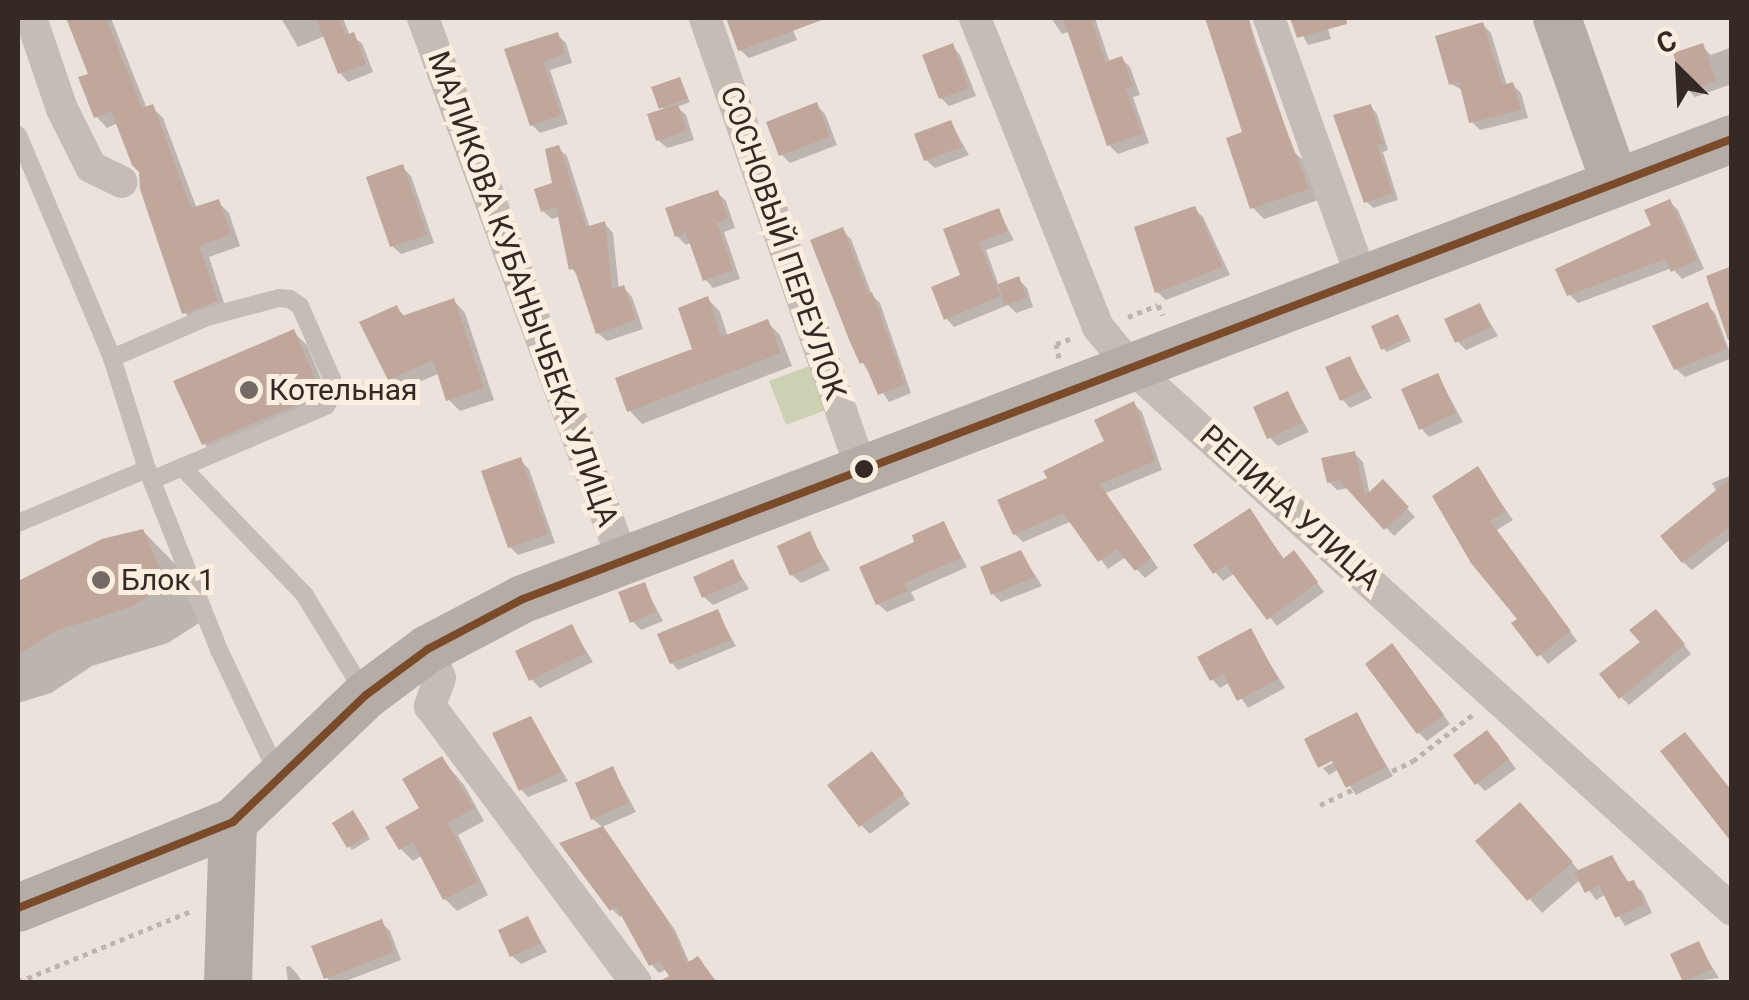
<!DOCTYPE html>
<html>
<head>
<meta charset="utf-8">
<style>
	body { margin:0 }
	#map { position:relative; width:1749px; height:1000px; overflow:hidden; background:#ebe3db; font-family:Roboto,sans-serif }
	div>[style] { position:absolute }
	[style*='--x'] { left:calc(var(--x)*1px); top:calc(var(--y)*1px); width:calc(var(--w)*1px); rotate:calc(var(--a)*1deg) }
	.green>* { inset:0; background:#ccd1b3 }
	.shadow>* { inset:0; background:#0003 }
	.building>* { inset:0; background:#c0a69b }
	.path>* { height:5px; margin-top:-2.5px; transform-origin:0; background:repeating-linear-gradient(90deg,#bdb4ad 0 5px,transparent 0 10px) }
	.lane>* { height:18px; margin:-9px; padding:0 9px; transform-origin:9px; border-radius:9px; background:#c4bcb5 }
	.street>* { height:32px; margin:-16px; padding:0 16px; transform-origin:16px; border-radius:16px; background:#c4bcb5 }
	.secondary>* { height:48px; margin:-24px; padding:0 24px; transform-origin:24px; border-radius:24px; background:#b5aca5 }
	.bus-1>* { height:8px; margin:-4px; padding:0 4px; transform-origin:4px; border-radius:4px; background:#7a4b2a }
	.dots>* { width:28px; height:28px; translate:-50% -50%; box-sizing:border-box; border:5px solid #faeee0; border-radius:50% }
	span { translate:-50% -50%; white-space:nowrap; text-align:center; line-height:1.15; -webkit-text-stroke:10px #faeee0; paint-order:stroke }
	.street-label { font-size:30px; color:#342924 }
	.poi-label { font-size:30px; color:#342924 }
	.left { translate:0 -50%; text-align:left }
	.frame { position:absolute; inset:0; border:20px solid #342924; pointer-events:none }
	.north { position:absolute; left:1629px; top:20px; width:100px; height:100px; -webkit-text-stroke:8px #faeee0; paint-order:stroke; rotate:336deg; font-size:28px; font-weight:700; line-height:40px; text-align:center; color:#342924 }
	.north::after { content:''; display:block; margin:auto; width:35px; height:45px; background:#342924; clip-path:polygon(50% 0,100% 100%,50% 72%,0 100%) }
</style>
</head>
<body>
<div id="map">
	<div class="green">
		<i style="clip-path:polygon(817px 363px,834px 407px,786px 425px,769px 381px)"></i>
	</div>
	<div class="shadow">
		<i style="clip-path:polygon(69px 18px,111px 18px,147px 109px,152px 107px,163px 118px,197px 209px,218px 202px,229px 213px,240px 246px,209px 257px,227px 312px,196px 324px,185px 313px,141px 171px,118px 123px,107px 128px,96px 116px,91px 75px)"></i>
		<i style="clip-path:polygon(281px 18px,343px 18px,350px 36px,362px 43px,373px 72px,348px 82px,340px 73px,325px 36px,298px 47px)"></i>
		<i style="clip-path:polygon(728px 18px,788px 18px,797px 40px,749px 58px,740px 50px)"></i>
		<i style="clip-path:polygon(1051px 18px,1095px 18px,1110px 63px,1122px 59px,1130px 67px,1140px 95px,1133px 97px,1149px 143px,1118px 154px,1109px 145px,1068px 32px,1062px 34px)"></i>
		<i style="clip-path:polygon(1207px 18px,1248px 18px,1294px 152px,1304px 161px,1318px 200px,1264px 219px,1253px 208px,1245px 134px)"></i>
		<i style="clip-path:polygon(1293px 18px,1325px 18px,1331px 39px,1308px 45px)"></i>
		<i style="clip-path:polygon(1483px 25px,1491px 33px,1507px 86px,1513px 85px,1521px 93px,1528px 118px,1480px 130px,1472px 122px,1464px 91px,1451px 84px)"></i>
		<i style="clip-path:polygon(557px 35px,566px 43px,572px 63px,550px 70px,568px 124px,540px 133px,532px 125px,508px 51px)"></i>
		<i style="clip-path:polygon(952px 46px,960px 55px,976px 96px,949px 106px,941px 98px)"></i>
		<i style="clip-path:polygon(1702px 46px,1711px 55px,1732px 47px,1732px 84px,1695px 97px,1688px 90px)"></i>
		<i style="clip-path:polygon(679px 80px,690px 102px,677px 107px,686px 115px,694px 140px,667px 148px,658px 140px,665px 111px,662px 107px)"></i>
		<i style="clip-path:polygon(816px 105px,825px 114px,837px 145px,790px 163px,782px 155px)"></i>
		<i style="clip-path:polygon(1371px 107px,1377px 114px,1388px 150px,1383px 152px,1398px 200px,1373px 208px,1366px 201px)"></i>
		<i style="clip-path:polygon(951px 123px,969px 155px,935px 168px,926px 160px)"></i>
		<i style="clip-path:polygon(558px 148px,567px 156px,590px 228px,605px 224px,613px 233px,619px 290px,624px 288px,632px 297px,643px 329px,607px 341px,598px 333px,580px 277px,572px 269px,561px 216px,552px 219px,543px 211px,555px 185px)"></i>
		<i style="clip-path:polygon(402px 167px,411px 176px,434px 243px,401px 254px,392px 246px)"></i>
		<i style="clip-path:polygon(718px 193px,726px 201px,735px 228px,724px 232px,740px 279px,713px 288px,705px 279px,692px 242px,686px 245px,677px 236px)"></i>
		<i style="clip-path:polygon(1670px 202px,1678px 210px,1704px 269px,1682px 279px,1672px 268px,1578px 303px,1569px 294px,1654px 226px)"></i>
		<i style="clip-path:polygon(1194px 209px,1203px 217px,1230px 275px,1166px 300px,1157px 292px)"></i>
		<i style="clip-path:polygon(998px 211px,1014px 240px,986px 250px,999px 286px,1018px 279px,1027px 288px,1033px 307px,1016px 313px,1008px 305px,954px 327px,946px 318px,963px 276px,946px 231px)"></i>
		<i style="clip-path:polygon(842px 230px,851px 239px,872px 295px,880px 303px,911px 393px,889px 402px,862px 362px)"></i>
		<i style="clip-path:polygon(708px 299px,720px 312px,728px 337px,767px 322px,780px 335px,792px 366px,642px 424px,630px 411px,695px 350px)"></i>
		<i style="clip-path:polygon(454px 301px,465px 313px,494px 400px,460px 411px,449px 400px,440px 373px,401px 390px,390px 379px,396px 308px,406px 317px)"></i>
		<i style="clip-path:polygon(1707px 305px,1715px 313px,1732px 358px,1685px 377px,1676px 369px)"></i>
		<i style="clip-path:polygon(1480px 306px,1498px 336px,1466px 350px,1457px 341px)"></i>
		<i style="clip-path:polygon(1398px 316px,1411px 341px,1387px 352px,1383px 348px)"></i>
		<i style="clip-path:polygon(293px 332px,307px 345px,332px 405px,217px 457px,204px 444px)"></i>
		<i style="clip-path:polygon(1350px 359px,1372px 398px,1350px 408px,1342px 399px)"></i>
		<i style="clip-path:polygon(1438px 376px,1463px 422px,1429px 437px,1421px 428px)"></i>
		<i style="clip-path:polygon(1288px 394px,1309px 432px,1278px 446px,1269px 437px)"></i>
		<i style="clip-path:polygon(1134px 404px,1142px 412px,1162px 470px,1106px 493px,1158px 568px,1145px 578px,1126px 557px,1108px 569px,1072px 521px,1023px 542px,1015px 534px,1050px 479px,1107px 442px)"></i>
		<i style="clip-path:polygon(1355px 454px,1363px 462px,1370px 495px,1383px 483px,1415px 517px,1394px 536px,1349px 488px,1337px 490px,1329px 482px)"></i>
		<i style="clip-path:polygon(520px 460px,529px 469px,555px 543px,518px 555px,510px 547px)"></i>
		<i style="clip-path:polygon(1478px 470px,1513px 520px,1497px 530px,1577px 641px,1548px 664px,1514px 624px,1520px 619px,1474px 561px)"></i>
		<i style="clip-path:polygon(1732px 475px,1732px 538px,1692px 570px,1683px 562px,1717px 492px,1712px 483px)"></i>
		<i style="clip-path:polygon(1249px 511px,1285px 560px,1302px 562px,1324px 592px,1277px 626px,1235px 573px,1223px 581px,1215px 572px)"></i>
		<i style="clip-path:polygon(944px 524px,967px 567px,911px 592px,915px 600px,887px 612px,878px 604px,918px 543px)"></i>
		<i style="clip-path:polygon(143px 531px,179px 568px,202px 621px,168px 643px,92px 666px,51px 693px,18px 703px,18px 584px)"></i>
		<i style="clip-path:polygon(809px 534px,830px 570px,801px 583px,792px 575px)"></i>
		<i style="clip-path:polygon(1021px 553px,1042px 586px,1001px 602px,993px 594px)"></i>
		<i style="clip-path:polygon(732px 562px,749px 589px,713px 605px,704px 597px)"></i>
		<i style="clip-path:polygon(644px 585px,663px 621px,641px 630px,632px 621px)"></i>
		<i style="clip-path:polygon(717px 612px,736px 646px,678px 670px,672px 663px)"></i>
		<i style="clip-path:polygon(1665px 620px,1691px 654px,1629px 705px,1621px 697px,1643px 643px)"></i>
		<i style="clip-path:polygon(572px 627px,593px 662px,540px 688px,531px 679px)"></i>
		<i style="clip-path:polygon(1250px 631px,1285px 688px,1248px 708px,1230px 682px,1220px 688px,1212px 679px)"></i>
		<i style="clip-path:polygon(1400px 655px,1450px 724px,1427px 741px,1419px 733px)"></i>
		<i style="clip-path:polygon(1357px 715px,1393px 776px,1356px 795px,1339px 769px,1329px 775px,1323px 768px,1344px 757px)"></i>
		<i style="clip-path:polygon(530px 719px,568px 781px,528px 797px,520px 788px)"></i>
		<i style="clip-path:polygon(1496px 741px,1516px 769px,1485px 791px,1477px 783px)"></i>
		<i style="clip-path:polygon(442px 759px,464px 785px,484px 821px,458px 835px,488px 895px,457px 911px,445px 899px,423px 855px,413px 861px,401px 849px)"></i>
		<i style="clip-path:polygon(880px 763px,910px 804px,870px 834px,861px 825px)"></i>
		<i style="clip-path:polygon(613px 769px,636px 812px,602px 827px,593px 819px)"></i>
		<i style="clip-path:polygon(356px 816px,370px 839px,352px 850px,349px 846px)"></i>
		<i style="clip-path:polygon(1533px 818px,1580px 872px,1612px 858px,1630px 884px,1642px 891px,1652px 913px,1625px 926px,1606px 894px,1596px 900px,1581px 879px,1542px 913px,1479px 841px)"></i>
		<i style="clip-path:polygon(603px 829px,675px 930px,690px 964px,698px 959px,717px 982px,676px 982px,667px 969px,659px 973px,651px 964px,624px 915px,620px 917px,612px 909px)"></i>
		<i style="clip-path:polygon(528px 919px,547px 952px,521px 964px,512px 956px)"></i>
		<i style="clip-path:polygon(381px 922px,390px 931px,401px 960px,343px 982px,331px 982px,326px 977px)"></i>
		<i style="clip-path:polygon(1698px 944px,1719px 978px,1687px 982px,1673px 956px)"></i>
		<i style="clip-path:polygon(290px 966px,298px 975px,302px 982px,288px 982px,286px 967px)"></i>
	</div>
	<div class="building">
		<i style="clip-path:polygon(66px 18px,106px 18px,142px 108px,153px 104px,191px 208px,219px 199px,231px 235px,199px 246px,218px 301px,182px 314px,140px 189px,139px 172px,132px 165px,111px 111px,94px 118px,78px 77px,88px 74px)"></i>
		<i style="clip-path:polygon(316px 18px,339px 18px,346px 35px,354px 32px,366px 64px,338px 74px)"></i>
		<i style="clip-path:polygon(726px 18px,822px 18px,822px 20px,738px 51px)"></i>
		<i style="clip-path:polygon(1063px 18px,1091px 18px,1105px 62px,1122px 56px,1133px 86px,1126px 88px,1142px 134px,1107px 146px)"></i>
		<i style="clip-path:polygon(1205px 18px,1249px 18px,1256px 50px,1309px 189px,1250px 209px,1226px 138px,1242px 132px)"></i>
		<i style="clip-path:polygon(1290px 18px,1346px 18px,1347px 24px,1297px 38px)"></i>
		<i style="clip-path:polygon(1483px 22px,1502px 85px,1513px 82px,1521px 110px,1469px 123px,1459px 82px,1449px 85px,1435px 36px)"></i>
		<i style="clip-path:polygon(558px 32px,565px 54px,543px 62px,561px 115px,530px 126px,504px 49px)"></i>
		<i style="clip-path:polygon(953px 43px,969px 88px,939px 99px,922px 55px)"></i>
		<i style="clip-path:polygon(1703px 43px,1716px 81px,1686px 91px,1673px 53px)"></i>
		<i style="clip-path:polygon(680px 77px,688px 98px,659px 109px,651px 87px)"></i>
		<i style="clip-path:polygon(817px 102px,830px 137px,779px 156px,766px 122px)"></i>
		<i style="clip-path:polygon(678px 104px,687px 131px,656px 141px,647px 114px)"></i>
		<i style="clip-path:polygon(1371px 104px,1383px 144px,1377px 145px,1393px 193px,1364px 203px,1333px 115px)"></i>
		<i style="clip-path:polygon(951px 120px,962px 147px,924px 161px,914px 134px)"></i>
		<i style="clip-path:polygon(559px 145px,586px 227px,605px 221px,612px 289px,624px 285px,636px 320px,596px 334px,574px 268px,569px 270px,556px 207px,541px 212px,534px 189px,552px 183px,545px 149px)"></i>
		<i style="clip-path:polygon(403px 164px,427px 235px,390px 247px,366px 177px)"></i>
		<i style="clip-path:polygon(718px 190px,728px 219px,717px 223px,733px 270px,703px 281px,686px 233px,675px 237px,665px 208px)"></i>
		<i style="clip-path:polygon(1670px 199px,1697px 260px,1671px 272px,1665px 259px,1567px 296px,1555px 269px,1651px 225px,1644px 210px)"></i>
		<i style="clip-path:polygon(1195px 206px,1223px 267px,1155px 293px,1134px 227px)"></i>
		<i style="clip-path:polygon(999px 208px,1008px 231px,979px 242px,1000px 296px,944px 320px,931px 287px,960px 275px,943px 229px)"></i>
		<i style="clip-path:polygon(843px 227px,868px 294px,872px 292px,905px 384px,878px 395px,864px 362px,860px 364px,850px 342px,810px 240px)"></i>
		<i style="clip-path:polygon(1732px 266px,1732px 339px,1728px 340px,1706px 276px)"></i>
		<i style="clip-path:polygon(1019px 276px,1026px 298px,1005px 305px,998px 284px)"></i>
		<i style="clip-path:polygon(708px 296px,721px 337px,768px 319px,781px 353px,627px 412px,615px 378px,692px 349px,678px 308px)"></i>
		<i style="clip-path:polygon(454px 298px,484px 388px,446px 401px,433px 360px,388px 380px,359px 322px,397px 305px,402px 316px)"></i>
		<i style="clip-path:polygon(1708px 302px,1727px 349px,1674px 370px,1652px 326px)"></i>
		<i style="clip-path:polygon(1480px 303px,1491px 327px,1455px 343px,1444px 319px)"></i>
		<i style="clip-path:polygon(1398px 314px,1409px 337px,1381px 350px,1371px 326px)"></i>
		<i style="clip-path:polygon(294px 329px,320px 390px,317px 396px,202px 445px,173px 381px)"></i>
		<i style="clip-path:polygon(1350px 356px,1365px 389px,1340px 401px,1325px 367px)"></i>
		<i style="clip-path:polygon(1438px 373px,1456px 413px,1419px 430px,1401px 389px)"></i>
		<i style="clip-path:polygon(1288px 391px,1302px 423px,1267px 439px,1253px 407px)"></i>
		<i style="clip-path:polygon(1134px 401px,1155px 461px,1099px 484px,1151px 558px,1135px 571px,1117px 549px,1098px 562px,1063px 513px,1013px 535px,997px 500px,1047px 478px,1043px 471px,1104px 441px,1094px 420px)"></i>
		<i style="clip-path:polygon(1355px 451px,1365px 496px,1383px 479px,1409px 507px,1384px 530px,1339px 480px,1327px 483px,1321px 458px)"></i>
		<i style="clip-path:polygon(521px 457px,548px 534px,508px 548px,481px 471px)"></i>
		<i style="clip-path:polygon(1478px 466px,1506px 511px,1490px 521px,1571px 631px,1537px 657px,1511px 623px,1517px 619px,1471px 563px,1432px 496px)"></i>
		<i style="clip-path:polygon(1732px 477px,1732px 525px,1682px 563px,1660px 536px)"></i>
		<i style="clip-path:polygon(1250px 508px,1283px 559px,1294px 550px,1318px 582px,1267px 620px,1226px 565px,1213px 574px,1193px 545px)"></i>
		<i style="clip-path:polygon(944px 521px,961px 558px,904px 583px,908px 591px,876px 605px,859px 567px,914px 542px,912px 535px)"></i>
		<i style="clip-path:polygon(143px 529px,167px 584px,131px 607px,55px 631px,18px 655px,18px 581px,102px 539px)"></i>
		<i style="clip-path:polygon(810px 531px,823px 561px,790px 576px,777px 546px)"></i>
		<i style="clip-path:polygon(1021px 550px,1035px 577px,991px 595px,980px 567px)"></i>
		<i style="clip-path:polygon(733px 559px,742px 580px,702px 598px,693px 577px)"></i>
		<i style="clip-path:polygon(645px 582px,656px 612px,630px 623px,618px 592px)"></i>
		<i style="clip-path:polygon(718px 609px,731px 640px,670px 664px,657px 634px)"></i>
		<i style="clip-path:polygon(1656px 609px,1685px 644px,1619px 699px,1599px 674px,1640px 642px,1629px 630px)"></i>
		<i style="clip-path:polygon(572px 624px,586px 653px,529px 681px,515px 651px)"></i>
		<i style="clip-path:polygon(1251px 628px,1278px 679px,1237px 701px,1223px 674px,1210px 681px,1197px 657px)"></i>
		<i style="clip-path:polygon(1392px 643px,1444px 715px,1417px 734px,1365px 664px)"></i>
		<i style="clip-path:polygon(1357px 712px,1386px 767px,1346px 788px,1332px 761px,1318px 768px,1304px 739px)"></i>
		<i style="clip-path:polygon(531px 716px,562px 772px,519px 791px,492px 733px)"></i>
		<i style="clip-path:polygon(1487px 730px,1509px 759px,1475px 785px,1453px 755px)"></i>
		<i style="clip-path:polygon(1685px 732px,1732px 791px,1732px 843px,1660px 751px)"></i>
		<i style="clip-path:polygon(872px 751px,904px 794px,859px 827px,827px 785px)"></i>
		<i style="clip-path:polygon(442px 756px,474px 808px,448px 823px,478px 882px,443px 900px,413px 842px,399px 850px,385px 827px,419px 808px,402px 779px)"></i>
		<i style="clip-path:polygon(613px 766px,629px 803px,591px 820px,575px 783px)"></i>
		<i style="clip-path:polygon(1520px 802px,1573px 862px,1527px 901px,1475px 841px)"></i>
		<i style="clip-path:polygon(353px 810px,368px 835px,347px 848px,332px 823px)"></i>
		<i style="clip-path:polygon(603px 826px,667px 919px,687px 963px,698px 956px,716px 982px,658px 982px,669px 976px,659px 961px,649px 966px,616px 906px,610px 911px,559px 843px)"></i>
		<i style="clip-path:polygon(1612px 855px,1627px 882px,1634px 880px,1645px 904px,1615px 918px,1599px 885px,1585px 893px,1574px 872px)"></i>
		<i style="clip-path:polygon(528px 916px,541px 943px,510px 957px,498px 930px)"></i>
		<i style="clip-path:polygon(382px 919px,394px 952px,324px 979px,311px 946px)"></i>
		<i style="clip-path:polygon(1699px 941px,1712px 969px,1683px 982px,1670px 954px)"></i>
	</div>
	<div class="path">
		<i style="--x:1128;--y:317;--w:32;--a:-22"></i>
		<i style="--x:1158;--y:305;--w:11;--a:63"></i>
		<i style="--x:1059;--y:358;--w:14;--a:-102"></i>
		<i style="--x:1056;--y:344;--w:15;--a:-20"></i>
		<i style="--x:1320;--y:805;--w:103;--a:-25.3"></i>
		<i style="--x:1413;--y:761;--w:75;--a:-37.9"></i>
		<i style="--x:18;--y:982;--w:187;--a:-22.3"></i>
	</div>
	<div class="lane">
		<i style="--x:18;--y:135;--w:242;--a:67.1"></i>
		<i style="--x:112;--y:358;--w:116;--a:72.5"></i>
		<i style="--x:147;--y:469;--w:197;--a:68.3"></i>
		<i style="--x:220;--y:652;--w:135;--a:64.6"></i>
		<i style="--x:112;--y:358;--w:103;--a:-23.3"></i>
		<i style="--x:207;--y:317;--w:74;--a:-14.8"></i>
		<i style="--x:279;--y:298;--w:11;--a:5"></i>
		<i style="--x:290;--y:299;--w:12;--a:35"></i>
		<i style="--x:300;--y:306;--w:80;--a:66.3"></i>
		<i style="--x:332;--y:379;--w:15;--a:86"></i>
		<i style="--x:333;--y:394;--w:14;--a:120"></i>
		<i style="--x:326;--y:406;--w:189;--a:157"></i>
		<i style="--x:182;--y:467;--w:176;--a:46.2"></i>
		<i style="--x:304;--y:594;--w:119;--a:58.5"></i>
		<i style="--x:18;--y:523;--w:140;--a:-22.7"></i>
	</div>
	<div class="street">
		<i style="--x:31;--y:18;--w:96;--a:71.2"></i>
		<i style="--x:62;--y:109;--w:65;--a:63.4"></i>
		<i style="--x:91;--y:167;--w:34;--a:26"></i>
		<i style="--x:423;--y:18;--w:578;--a:69.75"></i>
		<i style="--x:705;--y:18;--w:477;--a:70.9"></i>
		<i style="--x:975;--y:18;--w:333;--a:68.3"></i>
		<i style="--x:1098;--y:327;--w:50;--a:50.6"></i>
		<i style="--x:1130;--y:366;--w:811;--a:42.1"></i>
		<i style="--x:1269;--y:18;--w:277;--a:70.4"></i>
		<i style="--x:428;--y:649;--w:31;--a:68"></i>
		<i style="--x:440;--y:678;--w:30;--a:110"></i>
		<i style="--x:430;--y:706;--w:344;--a:53.3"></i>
	</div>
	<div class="secondary">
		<i style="--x:1557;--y:18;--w:175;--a:70.6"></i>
		<i style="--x:18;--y:908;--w:232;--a:-21.8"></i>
		<i style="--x:233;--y:822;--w:184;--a:-43.7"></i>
		<i style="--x:366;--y:695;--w:77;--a:-36.6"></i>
		<i style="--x:428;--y:649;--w:107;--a:-27.8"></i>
		<i style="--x:523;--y:599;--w:1294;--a:-20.83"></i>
		<i style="--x:228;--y:982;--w:160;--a:-88.2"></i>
	</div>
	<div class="bus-1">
		<i style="--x:18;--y:908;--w:232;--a:-21.8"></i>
		<i style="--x:233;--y:822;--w:184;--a:-43.7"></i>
		<i style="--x:366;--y:695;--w:77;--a:-36.6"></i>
		<i style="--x:428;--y:649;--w:107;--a:-27.8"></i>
		<i style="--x:523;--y:599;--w:1294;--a:-20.83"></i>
	</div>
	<div class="dots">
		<i style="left:249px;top:390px;background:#746a64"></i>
		<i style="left:864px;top:469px;background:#342924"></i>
		<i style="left:101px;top:580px;background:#746a64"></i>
	</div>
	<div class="street-label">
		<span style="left:783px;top:243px;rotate:71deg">СОСНОВЫЙ ПЕРЕУЛОК</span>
		<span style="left:523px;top:289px;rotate:70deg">МАЛИКОВА КУБАНЫЧБЕКА УЛИЦА</span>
		<span style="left:1290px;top:508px;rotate:42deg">РЕПИНА УЛИЦА</span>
	</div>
	<div class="poi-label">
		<span class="left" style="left:269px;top:390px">Котельная</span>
		<span class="left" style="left:121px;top:580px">Блок 1</span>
	</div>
	<div class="frame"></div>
	<div class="north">С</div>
</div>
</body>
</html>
